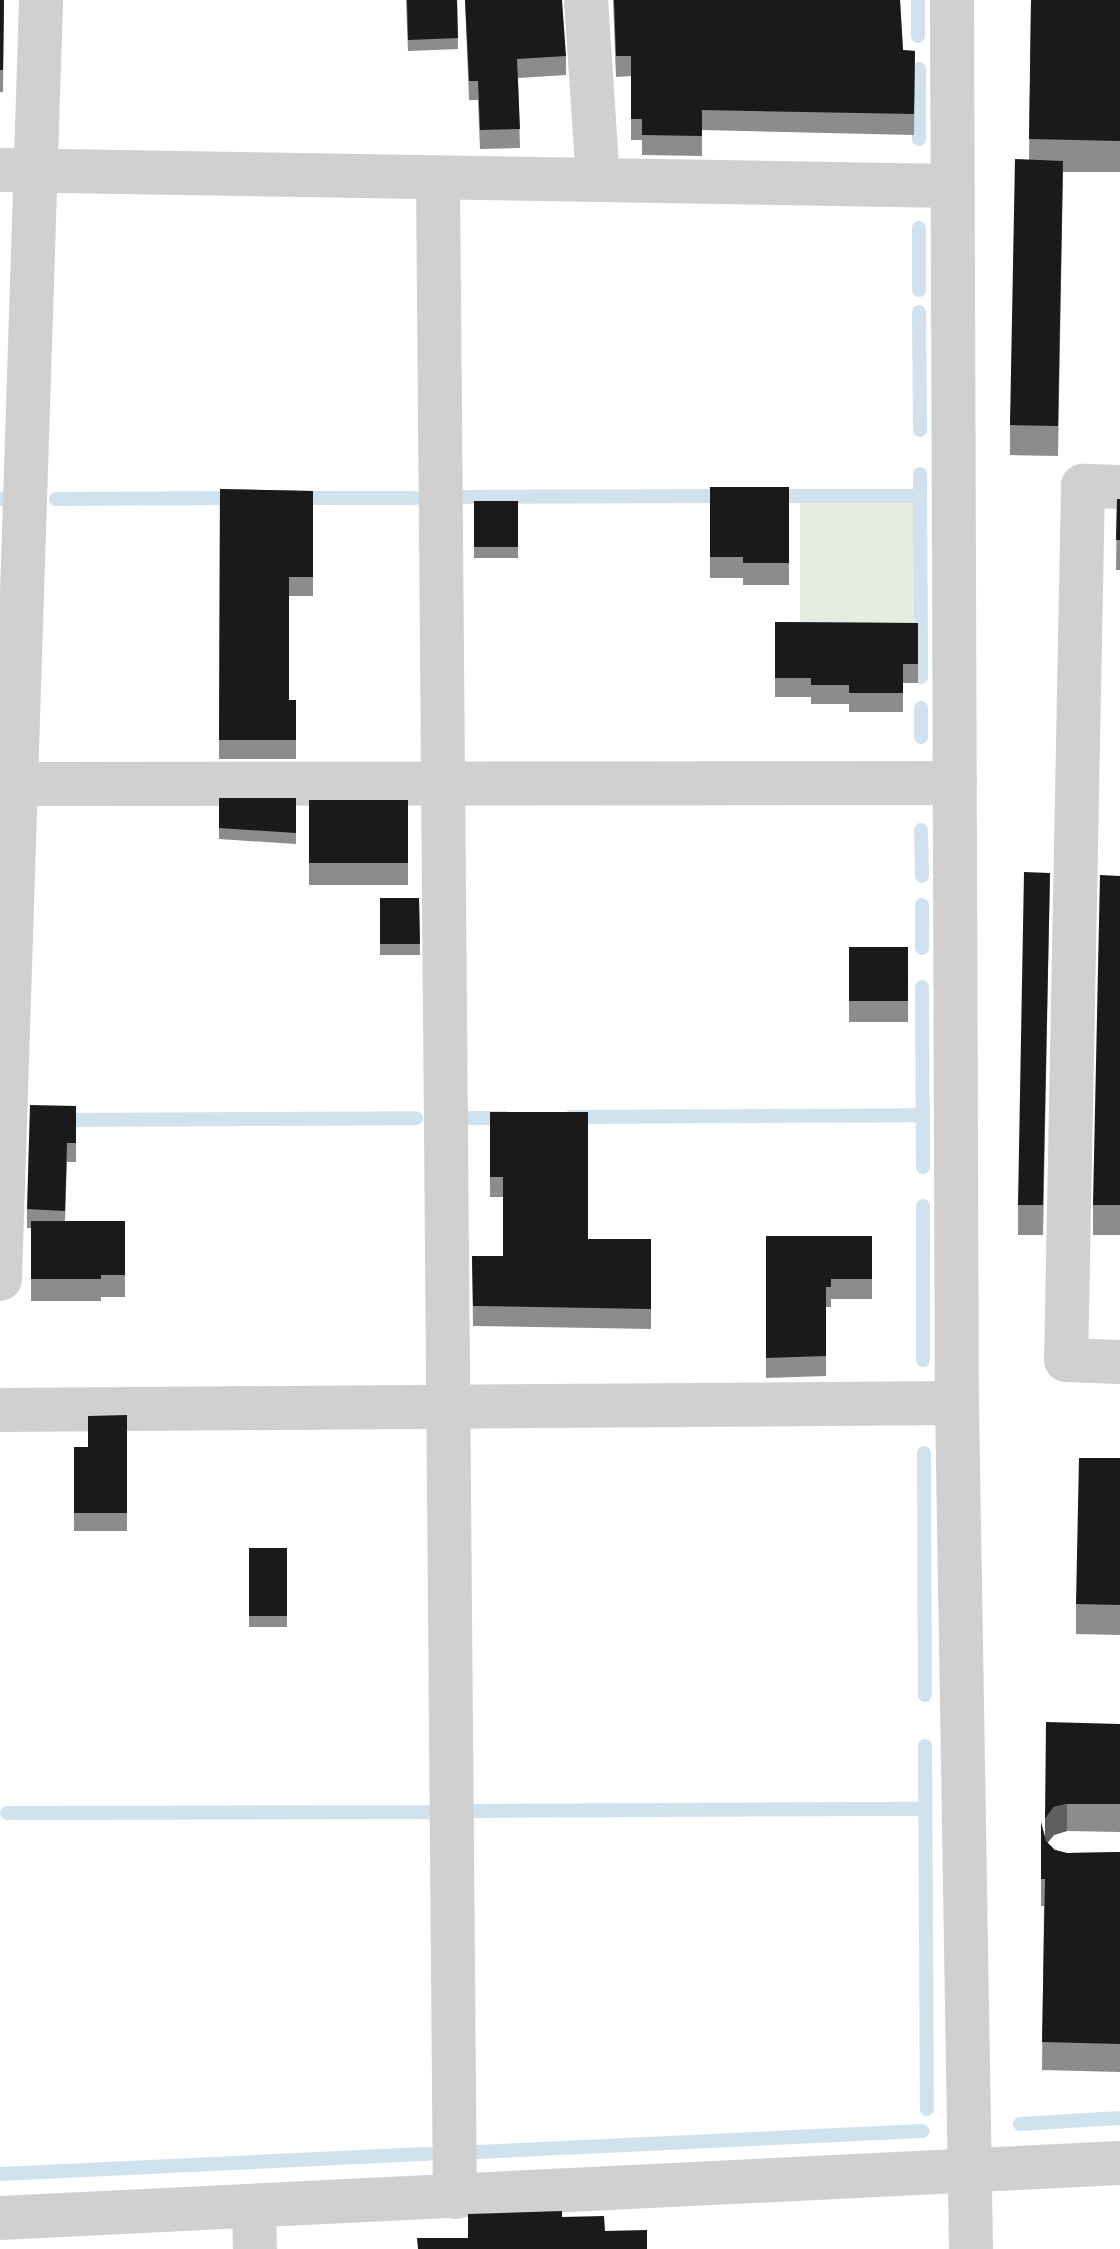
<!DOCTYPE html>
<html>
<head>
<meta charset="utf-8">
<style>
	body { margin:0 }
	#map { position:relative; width:1120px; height:2249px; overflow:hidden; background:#fff; font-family:"Fira Sans Condensed",sans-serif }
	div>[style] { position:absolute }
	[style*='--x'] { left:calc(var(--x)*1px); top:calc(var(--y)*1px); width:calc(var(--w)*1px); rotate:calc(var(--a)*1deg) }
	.green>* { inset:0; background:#e6ecdf }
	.stream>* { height:14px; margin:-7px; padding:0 7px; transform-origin:7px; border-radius:7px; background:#cfe2ee }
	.minor>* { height:44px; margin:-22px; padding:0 22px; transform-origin:22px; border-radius:22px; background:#d0d0d0 }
	.wall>* { inset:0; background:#8c8c8c }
	.shaded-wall>* { inset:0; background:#5f5f5f }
	.building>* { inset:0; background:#1a1a1a }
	span { translate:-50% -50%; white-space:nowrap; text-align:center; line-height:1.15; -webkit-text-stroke:8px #fff; paint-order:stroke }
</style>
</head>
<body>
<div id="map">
	<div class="green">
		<i style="clip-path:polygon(800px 501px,914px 501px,914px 634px,800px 634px)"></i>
	</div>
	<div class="stream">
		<i style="--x:918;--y:0;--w:36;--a:90"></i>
		<i style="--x:919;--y:69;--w:70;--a:90"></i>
		<i style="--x:919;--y:228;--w:62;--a:90"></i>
		<i style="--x:919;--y:312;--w:118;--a:89.5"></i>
		<i style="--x:920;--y:474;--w:203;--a:89.7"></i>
		<i style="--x:772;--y:496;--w:148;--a:0"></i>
		<i style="--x:460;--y:497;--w:268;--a:-0.2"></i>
		<i style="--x:296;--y:498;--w:119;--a:0"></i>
		<i style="--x:0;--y:499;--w:1;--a:0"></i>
		<i style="--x:56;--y:499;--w:183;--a:-0.3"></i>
		<i style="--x:921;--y:708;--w:29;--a:90"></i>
		<i style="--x:921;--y:830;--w:46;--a:88.8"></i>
		<i style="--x:922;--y:905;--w:43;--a:90"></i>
		<i style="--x:922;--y:987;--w:180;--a:89.7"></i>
		<i style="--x:571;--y:1117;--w:352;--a:-0.3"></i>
		<i style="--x:470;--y:1118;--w:36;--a:0"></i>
		<i style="--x:60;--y:1120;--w:356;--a:-0.3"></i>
		<i style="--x:923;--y:1206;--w:154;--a:90"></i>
		<i style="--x:924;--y:1453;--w:242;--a:89.8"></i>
		<i style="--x:925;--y:1746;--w:363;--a:89.7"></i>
		<i style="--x:474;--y:1811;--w:451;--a:-0.3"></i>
		<i style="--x:7;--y:1813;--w:424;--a:-0.1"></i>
		<i style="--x:1020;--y:2124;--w:100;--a:-3.4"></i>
		<i style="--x:478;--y:2152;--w:445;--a:-2.7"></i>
		<i style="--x:0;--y:2174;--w:429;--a:-2.7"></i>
	</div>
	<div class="minor">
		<i style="--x:586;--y:0;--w:180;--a:86.2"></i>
		<i style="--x:952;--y:0;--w:1403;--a:89.8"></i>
		<i style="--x:957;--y:1403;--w:846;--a:89.05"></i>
		<i style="--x:0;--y:170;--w:952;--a:0.96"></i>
		<i style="--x:438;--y:178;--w:2019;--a:89.52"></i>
		<i style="--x:1120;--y:487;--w:37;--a:-178"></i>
		<i style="--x:1083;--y:486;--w:874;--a:91.11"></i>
		<i style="--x:1066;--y:1360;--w:54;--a:2.1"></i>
		<i style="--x:0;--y:784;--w:955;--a:-0.06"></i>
		<i style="--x:0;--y:1279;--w:1280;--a:-88.16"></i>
		<i style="--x:0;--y:1410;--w:957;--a:-0.42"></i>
		<i style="--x:254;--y:2206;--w:43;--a:88.7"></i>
		<i style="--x:0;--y:2218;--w:1121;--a:-2.81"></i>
	</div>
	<div class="wall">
		<i style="clip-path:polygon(0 0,4px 0,3px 92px,0 92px)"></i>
		<i style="clip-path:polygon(406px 0,457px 0,458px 49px,408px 51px)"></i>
		<i style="clip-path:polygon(465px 0,566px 56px,566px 75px,518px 78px,520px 148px,480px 149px,478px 100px,469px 100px)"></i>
		<i style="clip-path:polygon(613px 0,900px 0,903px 50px,915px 51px,914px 135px,702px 130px,702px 156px,642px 155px,642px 140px,631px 140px,631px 76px,616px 77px)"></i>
		<i style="clip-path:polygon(1031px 0,1120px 0,1120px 172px,1063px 172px,1058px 456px,1010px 455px,1010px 425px,1029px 160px)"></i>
		<i style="clip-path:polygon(710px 487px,789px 487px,789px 585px,743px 585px,743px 578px,710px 578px)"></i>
		<i style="clip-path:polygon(220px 489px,313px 491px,313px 596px,289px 596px,289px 700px,296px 700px,296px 759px,219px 759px)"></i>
		<i style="clip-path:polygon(1117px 499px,1120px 499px,1120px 570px,1116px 570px)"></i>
		<i style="clip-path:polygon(474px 501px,518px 501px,518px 558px,474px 558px)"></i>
		<i style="clip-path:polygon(775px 622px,918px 623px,918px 683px,903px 683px,903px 712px,849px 712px,849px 704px,811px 704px,811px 697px,775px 697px)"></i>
		<i style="clip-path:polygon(219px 798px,296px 798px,296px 844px,219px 839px)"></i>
		<i style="clip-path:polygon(309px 800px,408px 800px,408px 885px,309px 885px)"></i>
		<i style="clip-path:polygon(1050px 873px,1043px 1235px,1018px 1235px,1018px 1205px)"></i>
		<i style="clip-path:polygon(1120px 876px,1120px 1235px,1093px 1235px,1093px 1205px)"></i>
		<i style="clip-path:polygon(380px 898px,419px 898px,420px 955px,380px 955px)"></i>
		<i style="clip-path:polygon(849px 947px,908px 947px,908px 1022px,849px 1022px)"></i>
		<i style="clip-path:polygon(76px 1106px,76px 1162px,67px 1162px,65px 1221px,125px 1221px,125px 1297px,101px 1297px,101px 1301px,31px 1301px,31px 1228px,27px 1228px,27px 1209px)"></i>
		<i style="clip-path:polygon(490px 1112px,588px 1239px,651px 1239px,651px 1329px,473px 1326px,472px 1256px,503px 1256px,503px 1197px,490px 1197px)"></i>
		<i style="clip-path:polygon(766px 1236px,872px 1236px,872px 1299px,831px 1299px,831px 1307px,826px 1307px,826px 1376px,766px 1378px)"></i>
		<i style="clip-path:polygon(127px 1415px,127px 1531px,74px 1531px,74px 1447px,88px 1447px)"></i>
		<i style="clip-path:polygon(1120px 1458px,1120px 1635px,1076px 1634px,1076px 1604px)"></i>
		<i style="clip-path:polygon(249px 1548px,287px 1548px,287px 1627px,249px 1627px)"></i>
		<i style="clip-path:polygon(1120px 1724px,1120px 1832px,1067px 1831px,1054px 1835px,1047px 1843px,1055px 1850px,1067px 1853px,1120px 1852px,1120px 2072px,1042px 2070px,1044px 1906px,1041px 1906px,1041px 1822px,1045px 1837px)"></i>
	</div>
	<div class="shaded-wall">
		<i style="clip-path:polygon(1067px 1804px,1067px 1831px,1054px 1835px,1045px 1846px,1045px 1819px,1054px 1807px)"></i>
	</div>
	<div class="building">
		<i style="clip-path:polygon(0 0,4px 0,3px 70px,0 70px)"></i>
		<i style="clip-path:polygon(407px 0,457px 0,458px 38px,408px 40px)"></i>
		<i style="clip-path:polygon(465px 0,562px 0,566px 56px,517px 59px,520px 129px,480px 130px,478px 81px,469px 81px)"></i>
		<i style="clip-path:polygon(614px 0,900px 0,903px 50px,915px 51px,914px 114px,702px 110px,702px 136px,642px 135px,642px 119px,631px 119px,631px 56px,616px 56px)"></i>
		<i style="clip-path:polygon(1031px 0,1120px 0,1120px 141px,1029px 139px)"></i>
		<i style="clip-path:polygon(1015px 159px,1063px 161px,1058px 426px,1010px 425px)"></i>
		<i style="clip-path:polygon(710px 487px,789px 487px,789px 563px,743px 563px,743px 557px,710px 557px)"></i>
		<i style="clip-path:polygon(220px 489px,313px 491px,313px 577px,289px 577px,289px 700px,296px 700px,296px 740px,219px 740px)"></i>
		<i style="clip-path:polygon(1117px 499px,1120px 499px,1120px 540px,1116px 540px)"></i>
		<i style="clip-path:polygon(474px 501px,518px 501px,518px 547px,474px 547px)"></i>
		<i style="clip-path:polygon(775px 622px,918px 623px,918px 664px,903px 664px,903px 693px,849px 693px,849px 685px,811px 685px,811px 678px,775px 678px)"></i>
		<i style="clip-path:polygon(219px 798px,296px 798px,296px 833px,219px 828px)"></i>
		<i style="clip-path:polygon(309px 800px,408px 800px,408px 863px,309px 863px)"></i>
		<i style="clip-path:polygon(1024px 872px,1050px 873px,1043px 1205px,1018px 1205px)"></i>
		<i style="clip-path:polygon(1100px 875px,1120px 876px,1120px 1205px,1093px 1205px)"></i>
		<i style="clip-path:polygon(380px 898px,419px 898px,420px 944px,380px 944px)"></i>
		<i style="clip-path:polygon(849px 947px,908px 947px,908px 1001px,849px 1001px)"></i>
		<i style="clip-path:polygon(30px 1105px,76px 1106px,76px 1143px,67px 1143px,65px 1211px,27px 1209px)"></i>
		<i style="clip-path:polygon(490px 1112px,588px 1112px,588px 1239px,651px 1239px,651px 1309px,473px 1306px,472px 1256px,503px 1256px,503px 1177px,490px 1177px)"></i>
		<i style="clip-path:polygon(31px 1221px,125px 1221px,125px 1275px,101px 1275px,101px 1279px,31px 1279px)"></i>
		<i style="clip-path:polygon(766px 1236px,872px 1236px,872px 1279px,831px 1279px,831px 1287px,826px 1287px,826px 1356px,766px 1358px)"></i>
		<i style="clip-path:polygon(127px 1415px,127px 1513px,74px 1513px,74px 1447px,88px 1447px,88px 1416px)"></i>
		<i style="clip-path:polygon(1079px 1458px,1120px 1458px,1120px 1605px,1076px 1604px)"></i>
		<i style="clip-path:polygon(249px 1548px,287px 1548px,287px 1616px,249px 1616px)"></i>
		<i style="clip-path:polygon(1046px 1722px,1120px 1724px,1120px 1804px,1067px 1804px,1054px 1807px,1045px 1819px)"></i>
		<i style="clip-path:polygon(1041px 1822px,1046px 1841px,1055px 1850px,1067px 1853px,1120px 1852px,1120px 2044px,1042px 2042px,1045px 1879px,1041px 1879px)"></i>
		<i style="clip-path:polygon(562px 2211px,562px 2217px,604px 2216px,605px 2231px,647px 2230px,647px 2249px,418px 2249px,417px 2238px,468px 2238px,468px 2214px)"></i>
	</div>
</div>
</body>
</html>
